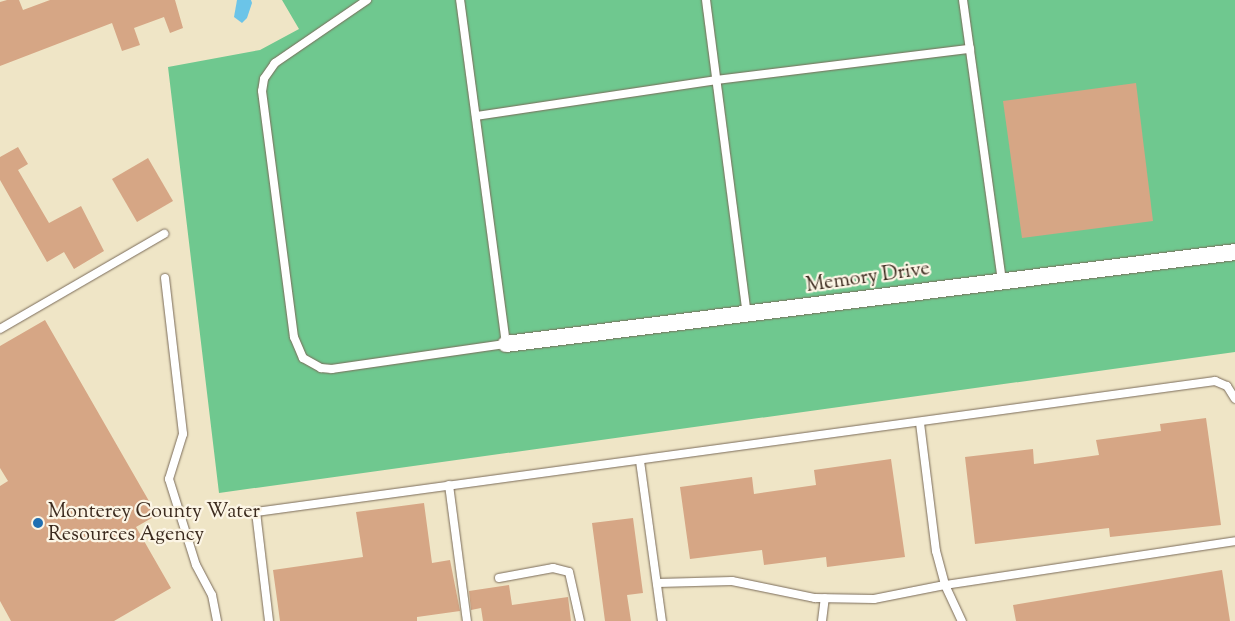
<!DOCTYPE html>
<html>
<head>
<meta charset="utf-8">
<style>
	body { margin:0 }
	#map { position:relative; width:1235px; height:621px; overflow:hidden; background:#efe5c6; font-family:"Sorts Mill Goudy",serif }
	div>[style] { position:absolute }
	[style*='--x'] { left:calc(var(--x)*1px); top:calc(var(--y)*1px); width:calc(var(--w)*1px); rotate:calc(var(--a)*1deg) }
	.green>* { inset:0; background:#6fc88f }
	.water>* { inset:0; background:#6bc4e8 }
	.building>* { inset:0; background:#d6a685 }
	.roads { filter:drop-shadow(0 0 1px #7a6b59) drop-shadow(0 0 1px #7a6b59) }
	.service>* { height:8px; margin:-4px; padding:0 4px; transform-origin:4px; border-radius:4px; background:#fff }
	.minor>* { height:16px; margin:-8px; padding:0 8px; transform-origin:8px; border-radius:8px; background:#fff }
	.dots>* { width:14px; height:14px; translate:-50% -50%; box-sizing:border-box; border:2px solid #fcf5e5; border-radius:50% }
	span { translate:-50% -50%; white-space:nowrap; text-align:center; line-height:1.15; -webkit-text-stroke:4.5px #fcf5e5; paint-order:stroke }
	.street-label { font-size:20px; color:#3b2a1e }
	.poi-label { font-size:20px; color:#3b2a1e }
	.left { translate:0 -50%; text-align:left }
</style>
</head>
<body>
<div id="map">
	<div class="green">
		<i style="clip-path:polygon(282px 0,1235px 0,1235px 352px,219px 493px,168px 67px,260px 50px,299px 29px)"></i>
	</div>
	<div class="water">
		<i style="clip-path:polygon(237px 0,251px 0,252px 3px,247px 18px,242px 23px,234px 17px)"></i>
	</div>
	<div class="building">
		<i style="clip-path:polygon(7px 0,19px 0,23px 10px,50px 0,175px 0,183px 28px,170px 33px,164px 17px,134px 28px,140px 45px,122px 51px,112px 23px,0 66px,0 2px)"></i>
		<i style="clip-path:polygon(1136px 83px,1153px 221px,1022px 238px,1003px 101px)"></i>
		<i style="clip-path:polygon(18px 147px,28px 164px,18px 170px,49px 223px,81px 206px,104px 251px,74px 269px,64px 252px,47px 262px,0 180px,0 157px)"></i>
		<i style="clip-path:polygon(148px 158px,173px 201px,137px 222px,112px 179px)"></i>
		<i style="clip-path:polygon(45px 320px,157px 515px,136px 527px,171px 588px,114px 621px,11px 621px,0 601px,0 486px,8px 481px,0 468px,0 346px)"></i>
		<i style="clip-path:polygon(1206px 418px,1221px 525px,1110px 537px,1109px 528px,975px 544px,965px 457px,1033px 449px,1034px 464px,1099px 455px,1096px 440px,1161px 431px,1160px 424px)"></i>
		<i style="clip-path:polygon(891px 459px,905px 557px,827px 567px,826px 557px,764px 565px,762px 550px,690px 559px,680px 487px,752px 477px,754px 494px,816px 485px,814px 470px)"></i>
		<i style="clip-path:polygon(424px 503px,432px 563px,450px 560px,460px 611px,417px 617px,417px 621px,280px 621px,273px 570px,363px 557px,356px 512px)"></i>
		<i style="clip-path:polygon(633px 518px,643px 593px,627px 595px,631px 621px,605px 621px,592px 523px)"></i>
		<i style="clip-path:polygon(1222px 570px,1230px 621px,1016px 621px,1013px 605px)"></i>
		<i style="clip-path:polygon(509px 585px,512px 605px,568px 597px,571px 621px,483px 621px,481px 608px,471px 610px,469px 591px)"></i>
	</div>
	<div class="roads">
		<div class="service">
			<i style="--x:367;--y:0;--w:112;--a:145.6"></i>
			<i style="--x:275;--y:63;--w:19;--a:125"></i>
			<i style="--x:264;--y:79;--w:12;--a:99"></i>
			<i style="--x:262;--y:91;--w:248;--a:82.6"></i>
			<i style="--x:294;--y:337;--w:23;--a:67"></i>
			<i style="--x:303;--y:358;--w:21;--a:29"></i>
			<i style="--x:321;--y:368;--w:11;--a:5"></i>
			<i style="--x:332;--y:369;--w:176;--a:-8.2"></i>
			<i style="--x:506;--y:344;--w:347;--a:-97.6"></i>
			<i style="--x:706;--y:0;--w:318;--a:82.6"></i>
			<i style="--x:963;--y:0;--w:284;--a:82.1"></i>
			<i style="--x:476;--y:116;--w:243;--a:-8.5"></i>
			<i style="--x:716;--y:80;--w:256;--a:-7"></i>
			<i style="--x:165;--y:278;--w:157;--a:83.4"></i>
			<i style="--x:183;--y:434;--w:47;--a:107.3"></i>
			<i style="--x:169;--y:479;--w:90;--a:72.6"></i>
			<i style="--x:196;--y:565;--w:34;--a:62"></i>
			<i style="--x:212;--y:595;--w:26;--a:79"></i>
			<i style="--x:0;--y:329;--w:190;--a:-30.1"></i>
			<i style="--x:920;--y:423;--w:129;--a:82.9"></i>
			<i style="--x:936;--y:551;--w:35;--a:75"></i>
			<i style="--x:945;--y:585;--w:40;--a:65"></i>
			<i style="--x:640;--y:461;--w:162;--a:82.2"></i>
			<i style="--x:449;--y:485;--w:137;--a:82.5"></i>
			<i style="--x:499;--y:578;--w:55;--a:-10.5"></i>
			<i style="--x:553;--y:568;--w:16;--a:14"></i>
			<i style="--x:569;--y:572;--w:50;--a:77.3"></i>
			<i style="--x:658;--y:583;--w:74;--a:-1.5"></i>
			<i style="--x:732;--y:581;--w:85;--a:11.6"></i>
			<i style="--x:815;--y:598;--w:59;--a:1"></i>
			<i style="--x:874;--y:599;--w:72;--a:-11.2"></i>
			<i style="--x:945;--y:585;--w:293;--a:-8.6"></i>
			<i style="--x:269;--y:621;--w:110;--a:-96.8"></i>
			<i style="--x:256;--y:512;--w:968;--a:-7.78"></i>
			<i style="--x:1215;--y:381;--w:13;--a:23"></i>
			<i style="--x:1227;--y:386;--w:15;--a:58"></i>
			<i style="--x:822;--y:621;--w:23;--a:-83"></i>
		</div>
		<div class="minor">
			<i style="--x:506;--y:344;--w:735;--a:-7.19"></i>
		</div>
	</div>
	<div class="dots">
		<i style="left:38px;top:523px;background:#1f6fb2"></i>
	</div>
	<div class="street-label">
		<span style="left:868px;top:278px;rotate:-8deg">Memory Drive</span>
	</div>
	<div class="poi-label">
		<span class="left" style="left:48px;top:524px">Monterey County Water<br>Resources Agency</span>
	</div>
</div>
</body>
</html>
